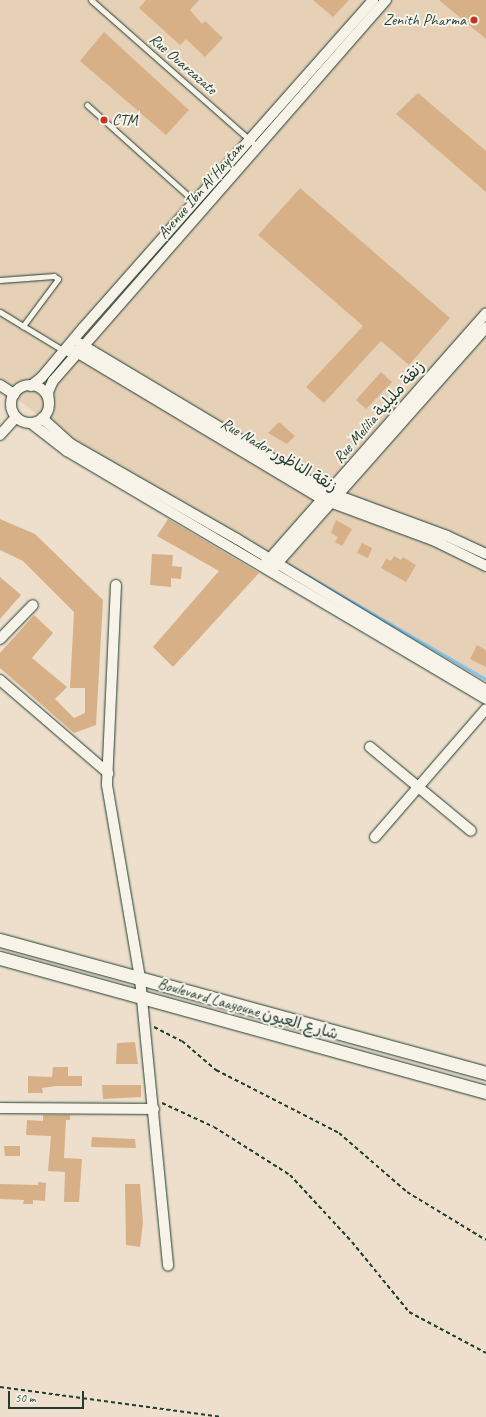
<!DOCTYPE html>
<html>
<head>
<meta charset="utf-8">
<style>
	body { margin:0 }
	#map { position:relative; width:486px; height:1417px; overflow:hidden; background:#eddfcb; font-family:Caveat,"Playpen Sans Arabic",sans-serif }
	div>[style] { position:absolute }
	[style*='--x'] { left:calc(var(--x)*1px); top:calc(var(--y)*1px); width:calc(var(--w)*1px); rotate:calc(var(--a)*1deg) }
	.built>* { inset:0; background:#e6d1b7 }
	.stream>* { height:3px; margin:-1.5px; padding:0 1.5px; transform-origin:1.5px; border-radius:1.5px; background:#8cc5eb }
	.building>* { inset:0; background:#d7b088 }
	.path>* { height:2px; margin-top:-1px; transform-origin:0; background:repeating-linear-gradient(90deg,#1f3d34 0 4px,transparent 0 7px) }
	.roads { filter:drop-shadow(0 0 1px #1f3d34) drop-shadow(0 0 1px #1f3d34) }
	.service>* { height:5px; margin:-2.5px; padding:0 2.5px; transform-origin:2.5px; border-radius:2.5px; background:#f7f3e8 }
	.minor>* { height:10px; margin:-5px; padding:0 5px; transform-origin:5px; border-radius:5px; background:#f7f3e8 }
	.minor>.ring { margin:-5px; padding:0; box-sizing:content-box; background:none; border:10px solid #f7f3e8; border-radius:50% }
	.tertiary>* { height:13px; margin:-6.5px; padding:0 6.5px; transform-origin:6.5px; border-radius:6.5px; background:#f7f3e8 }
	.dots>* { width:11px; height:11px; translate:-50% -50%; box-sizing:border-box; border:2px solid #f7f3e8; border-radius:50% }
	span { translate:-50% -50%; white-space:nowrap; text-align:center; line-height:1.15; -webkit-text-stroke:4px #f7f3e8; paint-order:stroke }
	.poi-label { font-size:16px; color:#1f3d34 }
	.right { translate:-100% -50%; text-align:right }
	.left { translate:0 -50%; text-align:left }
	.street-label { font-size:16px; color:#1f3d34 }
	.scale { position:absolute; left:8px; top:1391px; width:76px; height:18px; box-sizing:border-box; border:2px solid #1f3d34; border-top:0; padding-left:5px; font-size:12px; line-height:14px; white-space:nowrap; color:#1f3d34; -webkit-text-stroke:3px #f7f3e8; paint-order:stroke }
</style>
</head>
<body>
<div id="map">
	<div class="built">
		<i style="clip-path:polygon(0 0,486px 0,486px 679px,72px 444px,28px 407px,0 387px)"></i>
	</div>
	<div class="stream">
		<i style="--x:289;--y:565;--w:228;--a:30.1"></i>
	</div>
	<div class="building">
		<i style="clip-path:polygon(146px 0,199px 0,190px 10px,202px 24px,205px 21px,223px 38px,205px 57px,186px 39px,180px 45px,139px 8px)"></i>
		<i style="clip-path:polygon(313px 0,349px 0,333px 17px)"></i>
		<i style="clip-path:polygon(439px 0,486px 0,486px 39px)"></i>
		<i style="clip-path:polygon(104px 32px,189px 110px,166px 135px,80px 61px)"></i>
		<i style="clip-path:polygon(418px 93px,486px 151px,486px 192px,396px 114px)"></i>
		<i style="clip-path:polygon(300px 188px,450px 318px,409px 365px,381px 341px,324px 403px,306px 387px,363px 326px,258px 235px)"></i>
		<i style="clip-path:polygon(381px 372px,392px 382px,366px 409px,356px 400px)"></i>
		<i style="clip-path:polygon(279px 422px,295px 436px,287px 444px,268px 433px)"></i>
		<i style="clip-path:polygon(0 519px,35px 534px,103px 600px,96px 725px,74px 733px,0 668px,0 653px,34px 615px,53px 633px,32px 658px,67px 687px,55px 699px,74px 718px,85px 713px,85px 688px,70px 688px,74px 612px,23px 561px,0 550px)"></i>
		<i style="clip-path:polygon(168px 519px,259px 573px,173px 667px,153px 647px,219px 571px,157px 536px)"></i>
		<i style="clip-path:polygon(336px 520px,352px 529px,342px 546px,335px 542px,338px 537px,331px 533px)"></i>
		<i style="clip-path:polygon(362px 543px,372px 548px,368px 558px,357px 553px)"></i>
		<i style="clip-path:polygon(152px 554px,173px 555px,172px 566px,182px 567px,181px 579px,171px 578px,171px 587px,150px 585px)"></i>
		<i style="clip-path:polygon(394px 556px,401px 560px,403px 557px,416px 565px,406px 582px,381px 568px,386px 559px,391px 561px)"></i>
		<i style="clip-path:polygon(0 577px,21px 595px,0 619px)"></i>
		<i style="clip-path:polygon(477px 645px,486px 650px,486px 667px,470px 659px)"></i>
		<i style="clip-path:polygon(135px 1042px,138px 1064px,116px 1064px,117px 1043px)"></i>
		<i style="clip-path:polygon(53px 1067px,68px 1067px,68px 1076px,82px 1076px,82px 1086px,56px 1086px,42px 1088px,43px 1093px,28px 1093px,28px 1076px,52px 1077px)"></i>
		<i style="clip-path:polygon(102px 1085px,141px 1085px,141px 1097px,103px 1099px)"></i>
		<i style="clip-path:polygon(43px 1115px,70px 1115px,70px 1120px,66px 1120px,64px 1158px,82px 1159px,79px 1202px,64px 1202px,65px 1172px,48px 1171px,51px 1136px,26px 1135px,27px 1120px,43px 1121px)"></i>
		<i style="clip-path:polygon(92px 1137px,135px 1139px,136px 1148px,91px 1147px)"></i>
		<i style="clip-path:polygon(4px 1146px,20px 1146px,20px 1156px,5px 1156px)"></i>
		<i style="clip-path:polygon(38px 1182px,46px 1183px,45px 1201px,33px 1200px,33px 1204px,23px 1204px,24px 1200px,0 1199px,0 1184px,38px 1185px)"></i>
		<i style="clip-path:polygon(125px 1184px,140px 1184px,143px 1222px,140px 1247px,126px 1245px)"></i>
	</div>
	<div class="path">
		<i style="--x:154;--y:1027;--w:31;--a:27"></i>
		<i style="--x:182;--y:1041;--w:45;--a:40.5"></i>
		<i style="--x:216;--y:1070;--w:138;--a:27.1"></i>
		<i style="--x:339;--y:1133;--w:90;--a:40.9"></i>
		<i style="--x:407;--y:1192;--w:92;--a:31.3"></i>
		<i style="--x:162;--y:1103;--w:57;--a:24.8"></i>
		<i style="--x:214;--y:1127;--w:90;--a:32.3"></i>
		<i style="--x:290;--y:1175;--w:91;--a:47.2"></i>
		<i style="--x:352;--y:1242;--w:90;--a:50.8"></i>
		<i style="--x:409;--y:1312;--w:87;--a:28"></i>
		<i style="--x:0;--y:1387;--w:224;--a:7.7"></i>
	</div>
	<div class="roads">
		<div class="service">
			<i style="--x:91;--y:0;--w:222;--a:41.4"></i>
			<i style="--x:87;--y:105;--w:145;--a:41.9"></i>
			<i style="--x:0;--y:280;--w:54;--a:-4.2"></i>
			<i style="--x:54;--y:276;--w:5;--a:37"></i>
			<i style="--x:58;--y:279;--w:59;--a:126.7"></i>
			<i style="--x:0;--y:312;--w:87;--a:31.3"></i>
		</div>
		<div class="minor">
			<i style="--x:79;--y:343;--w:290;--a:30.9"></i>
			<i style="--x:328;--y:492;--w:127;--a:20.3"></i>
			<i style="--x:447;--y:536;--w:43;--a:24.8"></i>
			<i style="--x:73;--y:350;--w:290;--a:30.9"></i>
			<i style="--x:322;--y:499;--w:121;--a:20.4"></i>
			<i style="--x:435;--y:541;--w:57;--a:26.1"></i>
			<i style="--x:0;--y:385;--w:17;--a:33"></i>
			<i class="ring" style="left:11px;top:385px;width:28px;height:28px"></i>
			<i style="--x:31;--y:386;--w:14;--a:-39"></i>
			<i style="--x:42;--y:377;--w:64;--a:-50.1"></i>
			<i style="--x:83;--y:328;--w:438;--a:-48.5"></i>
			<i style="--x:49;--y:403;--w:11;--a:-95"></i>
			<i style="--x:48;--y:392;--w:12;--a:-66"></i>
			<i style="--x:53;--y:381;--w:506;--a:-48.85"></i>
			<i style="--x:42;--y:418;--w:39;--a:42"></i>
			<i style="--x:71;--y:444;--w:191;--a:29.8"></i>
			<i style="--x:237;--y:539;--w:291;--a:31.2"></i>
			<i style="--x:31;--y:423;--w:46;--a:37.9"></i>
			<i style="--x:67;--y:451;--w:487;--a:30.6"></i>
			<i style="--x:0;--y:435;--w:24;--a:-48"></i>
			<i style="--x:265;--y:564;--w:334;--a:-48.6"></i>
			<i style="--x:274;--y:567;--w:320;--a:-48.5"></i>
			<i style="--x:116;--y:585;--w:200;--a:92.6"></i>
			<i style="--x:107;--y:785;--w:197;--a:80.3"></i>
			<i style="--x:140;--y:979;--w:288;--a:84.4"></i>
			<i style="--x:0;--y:639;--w:47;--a:-45.9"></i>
			<i style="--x:0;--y:680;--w:143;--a:40.7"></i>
			<i style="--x:370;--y:747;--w:131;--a:39.7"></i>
			<i style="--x:375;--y:837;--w:169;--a:-49.1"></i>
			<i style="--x:0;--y:1108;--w:154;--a:0.4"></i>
		</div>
		<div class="tertiary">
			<i style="--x:0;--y:940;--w:504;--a:15.3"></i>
			<i style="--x:0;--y:958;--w:504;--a:15.41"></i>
		</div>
	</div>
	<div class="dots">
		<i style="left:474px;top:20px;background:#c8321e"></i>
		<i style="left:104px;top:120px;background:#c8321e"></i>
	</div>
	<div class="poi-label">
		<span class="right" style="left:466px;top:20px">Zenith Pharma</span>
		<span class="left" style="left:112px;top:120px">CTM</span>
	</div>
	<div class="street-label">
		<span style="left:183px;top:64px;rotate:41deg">Rue Ouarzazate</span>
		<span style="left:201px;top:190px;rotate:-49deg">Avenue Ibn Al Haytam</span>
		<span style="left:379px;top:412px;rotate:-49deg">Rue Melilia زنقة مليلية</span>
		<span style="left:279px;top:455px;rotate:30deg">Rue Nador زنقة الناظور</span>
		<span style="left:248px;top:1009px;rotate:16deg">Boulevard Laayoune شارع العيون</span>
	</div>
	<div class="scale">50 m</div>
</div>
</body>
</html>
